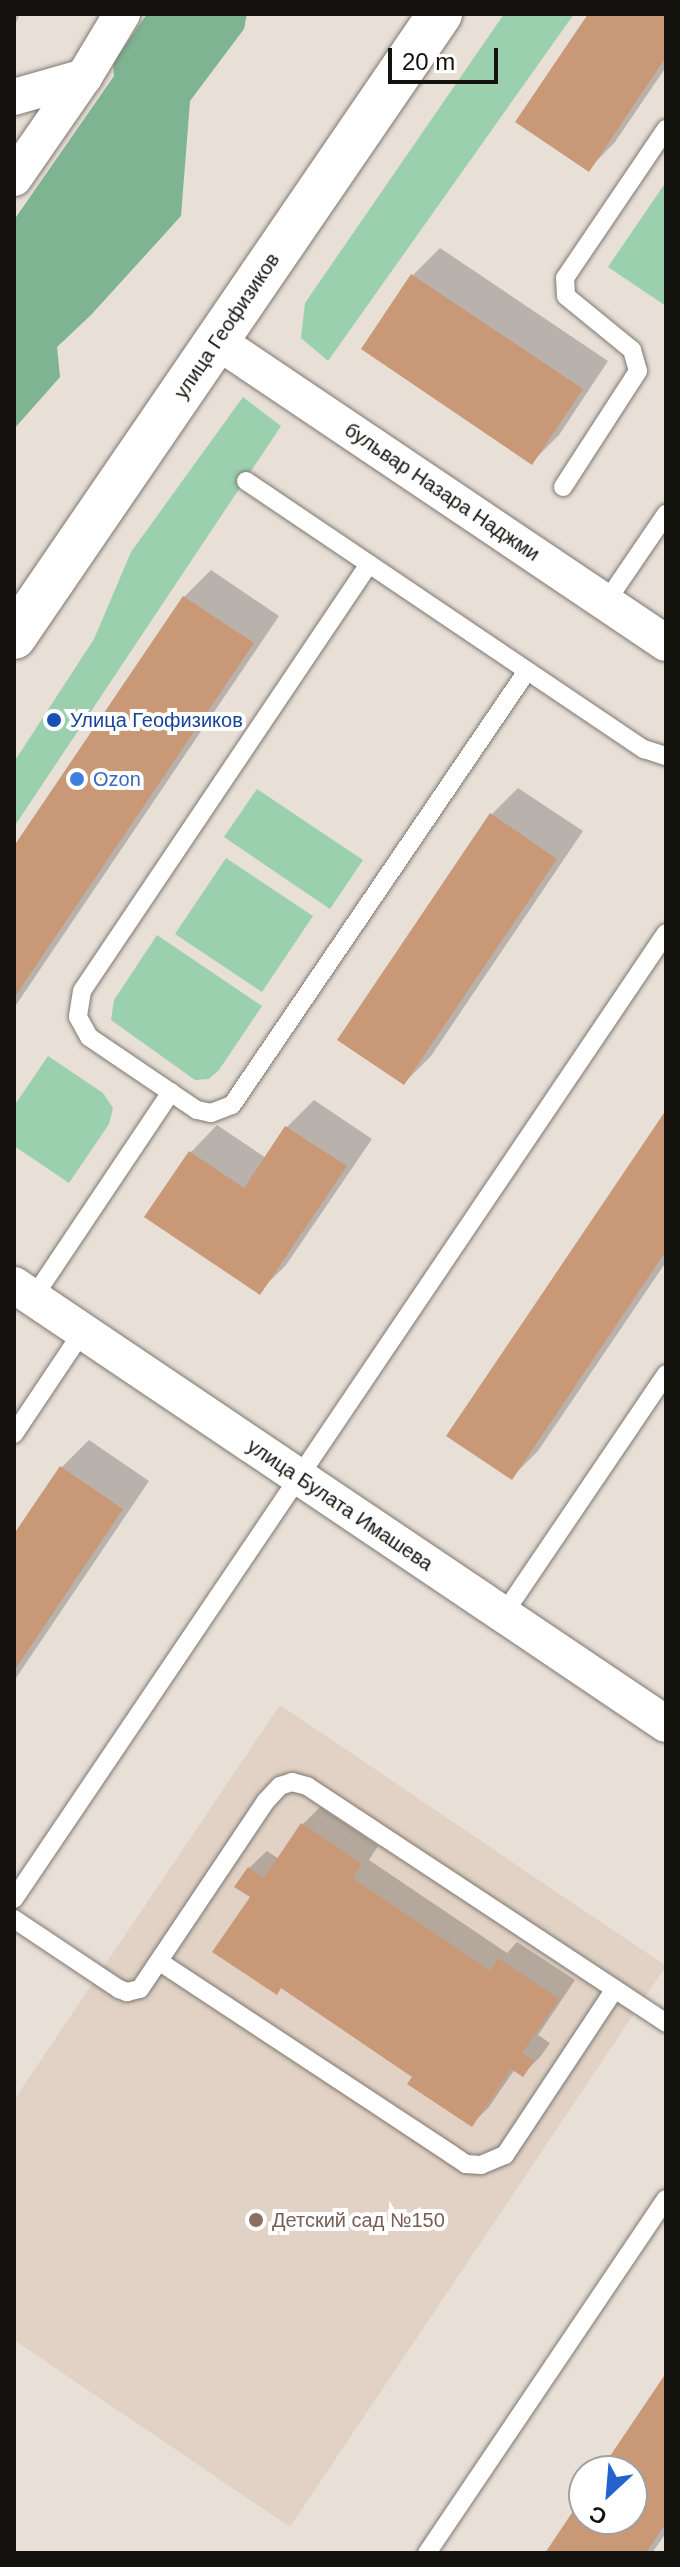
<!DOCTYPE html>
<html>
<head>
<meta charset="utf-8">
<style>
	body { margin:0 }
	#map { position:relative; width:680px; height:2567px; overflow:hidden; background:#e8dfd7; font-family:Helvetica,sans-serif }
	div>[style] { position:absolute }
	[style*='--x'] { left:calc(var(--x)*1px); top:calc(var(--y)*1px); width:calc(var(--w)*1px); rotate:calc(var(--a)*1deg) }
	.built>* { inset:0; background:#e1d2c5 }
	.green>* { inset:0; background:#9bd0ae }
	.forest>* { inset:0; background:#7eb492 }
	.shadow>* { inset:0; background:#0003 }
	.building>* { inset:0; background:#c99977 }
	.roads { filter:drop-shadow(0 0 2px #7f7770) drop-shadow(0 0 2px #7f7770) }
	.lane>* { height:18px; margin:-9px; padding:0 9px; transform-origin:9px; border-radius:9px; background:#fff }
	.street>* { height:36px; margin:-18px; padding:0 18px; transform-origin:18px; border-radius:18px; background:#fff }
	.secondary>* { height:44px; margin:-22px; padding:0 22px; transform-origin:22px; border-radius:22px; background:#fff }
	.dots>* { width:22px; height:22px; translate:-50% -50%; box-sizing:border-box; border:4px solid #fff; border-radius:50% }
	span { translate:-50% -50%; white-space:nowrap; text-align:center; line-height:1.15; -webkit-text-stroke:8px #fff; paint-order:stroke }
	.street-label { font-size:20px; color:#14120f }
	.transit-label { font-size:20px; color:#164399 }
	.left { translate:0 -50%; text-align:left }
	.shop-label { font-size:20px; color:#366cbe }
	.education-label { font-size:20px; color:#785e54 }
	.frame { position:absolute; inset:0; border:16px solid #14120f; pointer-events:none }
	.north { position:absolute; left:568px; top:2455px; width:80px; height:80px; box-sizing:border-box; background:#fff; border:2px solid #a1a09f; border-radius:50%; rotate:206deg; font-size:22px; font-weight:700; line-height:32px; text-align:center; color:#14120f }
	.north::after { content:''; display:block; margin:auto; width:28px; height:36px; background:#2263cf; clip-path:polygon(50% 0,100% 100%,50% 72%,0 100%) }
	.scale { position:absolute; left:388px; top:48px; width:110px; height:36px; box-sizing:border-box; border:4px solid #14120f; border-top:0; padding-left:10px; font-size:24px; line-height:28px; white-space:nowrap; color:#14120f; -webkit-text-stroke:6px #fff; paint-order:stroke }
</style>
</head>
<body>
<div id="map">
	<div class="built">
		<i style="clip-path:polygon(280px 1705px,666px 1966px,290px 2527px,14px 2340px,14px 2100px)"></i>
	</div>
	<div class="green">
		<i style="clip-path:polygon(504px 14px,574px 14px,328px 361px,301px 338px,305px 303px)"></i>
		<i style="clip-path:polygon(666px 182px,666px 306px,608px 267px)"></i>
		<i style="clip-path:polygon(243px 397px,281px 426px,14px 827px,14px 762px,94px 639px,131px 552px)"></i>
		<i style="clip-path:polygon(257px 789px,363px 860px,330px 909px,224px 837px)"></i>
		<i style="clip-path:polygon(226px 858px,313px 916px,262px 992px,175px 934px)"></i>
		<i style="clip-path:polygon(157px 935px,262px 1006px,219px 1070px,209px 1079px,195px 1080px,111px 1020px,114px 1000px)"></i>
		<i style="clip-path:polygon(48px 1056px,103px 1093px,113px 1108px,109px 1124px,69px 1183px,14px 1146px,14px 1106px)"></i>
	</div>
	<div class="forest">
		<i style="clip-path:polygon(147px 14px,247px 14px,244px 29px,190px 101px,181px 216px,91px 315px,57px 347px,60px 377px,14px 429px,14px 220px,114px 76px,113px 63px)"></i>
	</div>
	<div class="shadow">
		<i style="clip-path:polygon(14px 14px,20px 14px,14px 27px)"></i>
		<i style="clip-path:polygon(590px 14px,666px 14px,666px 67px,615px 142px,589px 169px)"></i>
		<i style="clip-path:polygon(440px 248px,608px 361px,559px 435px,532px 462px,413px 275px)"></i>
		<i style="clip-path:polygon(211px 570px,279px 616px,14px 1008px,14px 850px,184px 597px)"></i>
		<i style="clip-path:polygon(518px 788px,583px 831px,431px 1056px,404px 1083px,491px 815px)"></i>
		<i style="clip-path:polygon(314px 1100px,372px 1139px,286px 1265px,259px 1292px,147px 1216px,191px 1152px,217px 1125px,266px 1158px,287px 1127px)"></i>
		<i style="clip-path:polygon(666px 1114px,666px 1262px,538px 1451px,511px 1478px)"></i>
		<i style="clip-path:polygon(89px 1440px,149px 1481px,14px 1681px,14px 1538px,62px 1467px)"></i>
		<i style="clip-path:polygon(320px 1807px,378px 1846px,369px 1860px,507px 1953px,517px 1942px,575px 1980px,538px 2035px,550px 2043px,540px 2057px,523px 2074px,515px 2069px,489px 2107px,472px 2124px,415px 2076px,252px 1896px,249px 1868px,267px 1851px,279px 1859px,303px 1824px)"></i>
		<i style="clip-path:polygon(666px 2377px,666px 2533px,652px 2553px,547px 2553px,584px 2498px,584px 2519px,632px 2519px,632px 2471px,602px 2471px)"></i>
	</div>
	<div class="building">
		<i style="clip-path:polygon(588px 14px,666px 14px,666px 57px,589px 172px,515px 122px)"></i>
		<i style="clip-path:polygon(411px 274px,583px 389px,532px 465px,361px 349px)"></i>
		<i style="clip-path:polygon(183px 596px,254px 643px,14px 998px,14px 846px)"></i>
		<i style="clip-path:polygon(490px 813px,557px 859px,404px 1085px,337px 1040px)"></i>
		<i style="clip-path:polygon(666px 1110px,666px 1251px,512px 1480px,446px 1436px)"></i>
		<i style="clip-path:polygon(285px 1126px,347px 1166px,260px 1295px,144px 1217px,189px 1151px,244px 1188px)"></i>
		<i style="clip-path:polygon(60px 1466px,123px 1509px,14px 1671px,14px 1534px)"></i>
		<i style="clip-path:polygon(301px 1823px,362px 1864px,353px 1878px,490px 1971px,498px 1958px,559px 1999px,522px 2053px,534px 2061px,523px 2077px,511px 2069px,472px 2127px,407px 2084px,412px 2077px,281px 1988px,277px 1995px,212px 1952px,250px 1897px,234px 1887px,248px 1867px,264px 1878px)"></i>
		<i style="clip-path:polygon(666px 2373px,666px 2523px,646px 2553px,545px 2553px,584px 2495px,584px 2519px,632px 2519px,632px 2471px,600px 2471px)"></i>
	</div>
	<div class="roads">
		<div class="lane">
			<i style="--x:246;--y:481;--w:480;--a:34"></i>
			<i style="--x:644;--y:749;--w:23;--a:18"></i>
			<i style="--x:563;--y:487;--w:138;--a:-57.1"></i>
			<i style="--x:638;--y:371;--w:22;--a:-106"></i>
			<i style="--x:632;--y:350;--w:85;--a:-140.7"></i>
			<i style="--x:566;--y:296;--w:18;--a:-93"></i>
			<i style="--x:565;--y:278;--w:180;--a:-55.9"></i>
			<i style="--x:369;--y:564;--w:514;--a:123.91"></i>
			<i style="--x:82;--y:991;--w:26;--a:99"></i>
			<i style="--x:78;--y:1017;--w:23;--a:61"></i>
			<i style="--x:89;--y:1037;--w:130;--a:34.1"></i>
			<i style="--x:197;--y:1110;--w:14;--a:12"></i>
			<i style="--x:211;--y:1113;--w:22;--a:-21"></i>
			<i style="--x:232;--y:1105;--w:525;--a:-55.8"></i>
			<i style="--x:606;--y:602;--w:107;--a:-55.7"></i>
			<i style="--x:33;--y:1298;--w:248;--a:-56.2"></i>
			<i style="--x:14;--y:1434;--w:124;--a:-56.2"></i>
			<i style="--x:503;--y:1615;--w:291;--a:-55.9"></i>
			<i style="--x:14;--y:1899;--w:1165;--a:-55.98"></i>
			<i style="--x:14;--y:1919;--w:126;--a:33.7"></i>
			<i style="--x:119;--y:1989;--w:9;--a:21"></i>
			<i style="--x:127;--y:1992;--w:13;--a:-13"></i>
			<i style="--x:140;--y:1989;--w:226;--a:-56.2"></i>
			<i style="--x:266;--y:1801;--w:21;--a:-47"></i>
			<i style="--x:280;--y:1786;--w:13;--a:-18"></i>
			<i style="--x:292;--y:1782;--w:16;--a:15"></i>
			<i style="--x:307;--y:1786;--w:430;--a:33.4"></i>
			<i style="--x:160;--y:1962;--w:349;--a:33.4"></i>
			<i style="--x:451;--y:2154;--w:18;--a:34"></i>
			<i style="--x:466;--y:2164;--w:15;--a:4"></i>
			<i style="--x:481;--y:2165;--w:26;--a:-23"></i>
			<i style="--x:505;--y:2155;--w:199;--a:-56.5"></i>
			<i style="--x:427;--y:2553;--w:427;--a:-56"></i>
		</div>
		<div class="street">
			<i style="--x:14;--y:97;--w:73;--a:-15.9"></i>
			<i style="--x:14;--y:178;--w:123;--a:-55.3"></i>
			<i style="--x:84;--y:77;--w:74;--a:-58.9"></i>
			<i style="--x:217;--y:341;--w:541;--a:33.93"></i>
			<i style="--x:14;--y:1285;--w:786;--a:33.95"></i>
		</div>
		<div class="secondary">
			<i style="--x:14;--y:637;--w:755;--a:-55.64"></i>
		</div>
	</div>
	<div class="dots">
		<i style="left:54px;top:720px;background:#1a4fb4"></i>
		<i style="left:77px;top:779px;background:#3f7fe0"></i>
		<i style="left:256px;top:2220px;background:#8d6e63"></i>
	</div>
	<div class="street-label">
		<span style="left:227px;top:326px;rotate:-56deg">улица Геофизиков</span>
		<span style="left:442px;top:492px;rotate:34deg">бульвар Назара Наджми</span>
		<span style="left:340px;top:1505px;rotate:34deg">улица Булата Имашева</span>
	</div>
	<div class="transit-label">
		<span class="left" style="left:70px;top:720px">Улица Геофизиков</span>
	</div>
	<div class="shop-label">
		<span class="left" style="left:93px;top:779px">Ozon</span>
	</div>
	<div class="education-label">
		<span class="left" style="left:272px;top:2220px">Детский сад №150</span>
	</div>
	<div class="frame"></div>
	<div class="north">С</div>
	<div class="scale">20 m</div>
</div>
</body>
</html>
